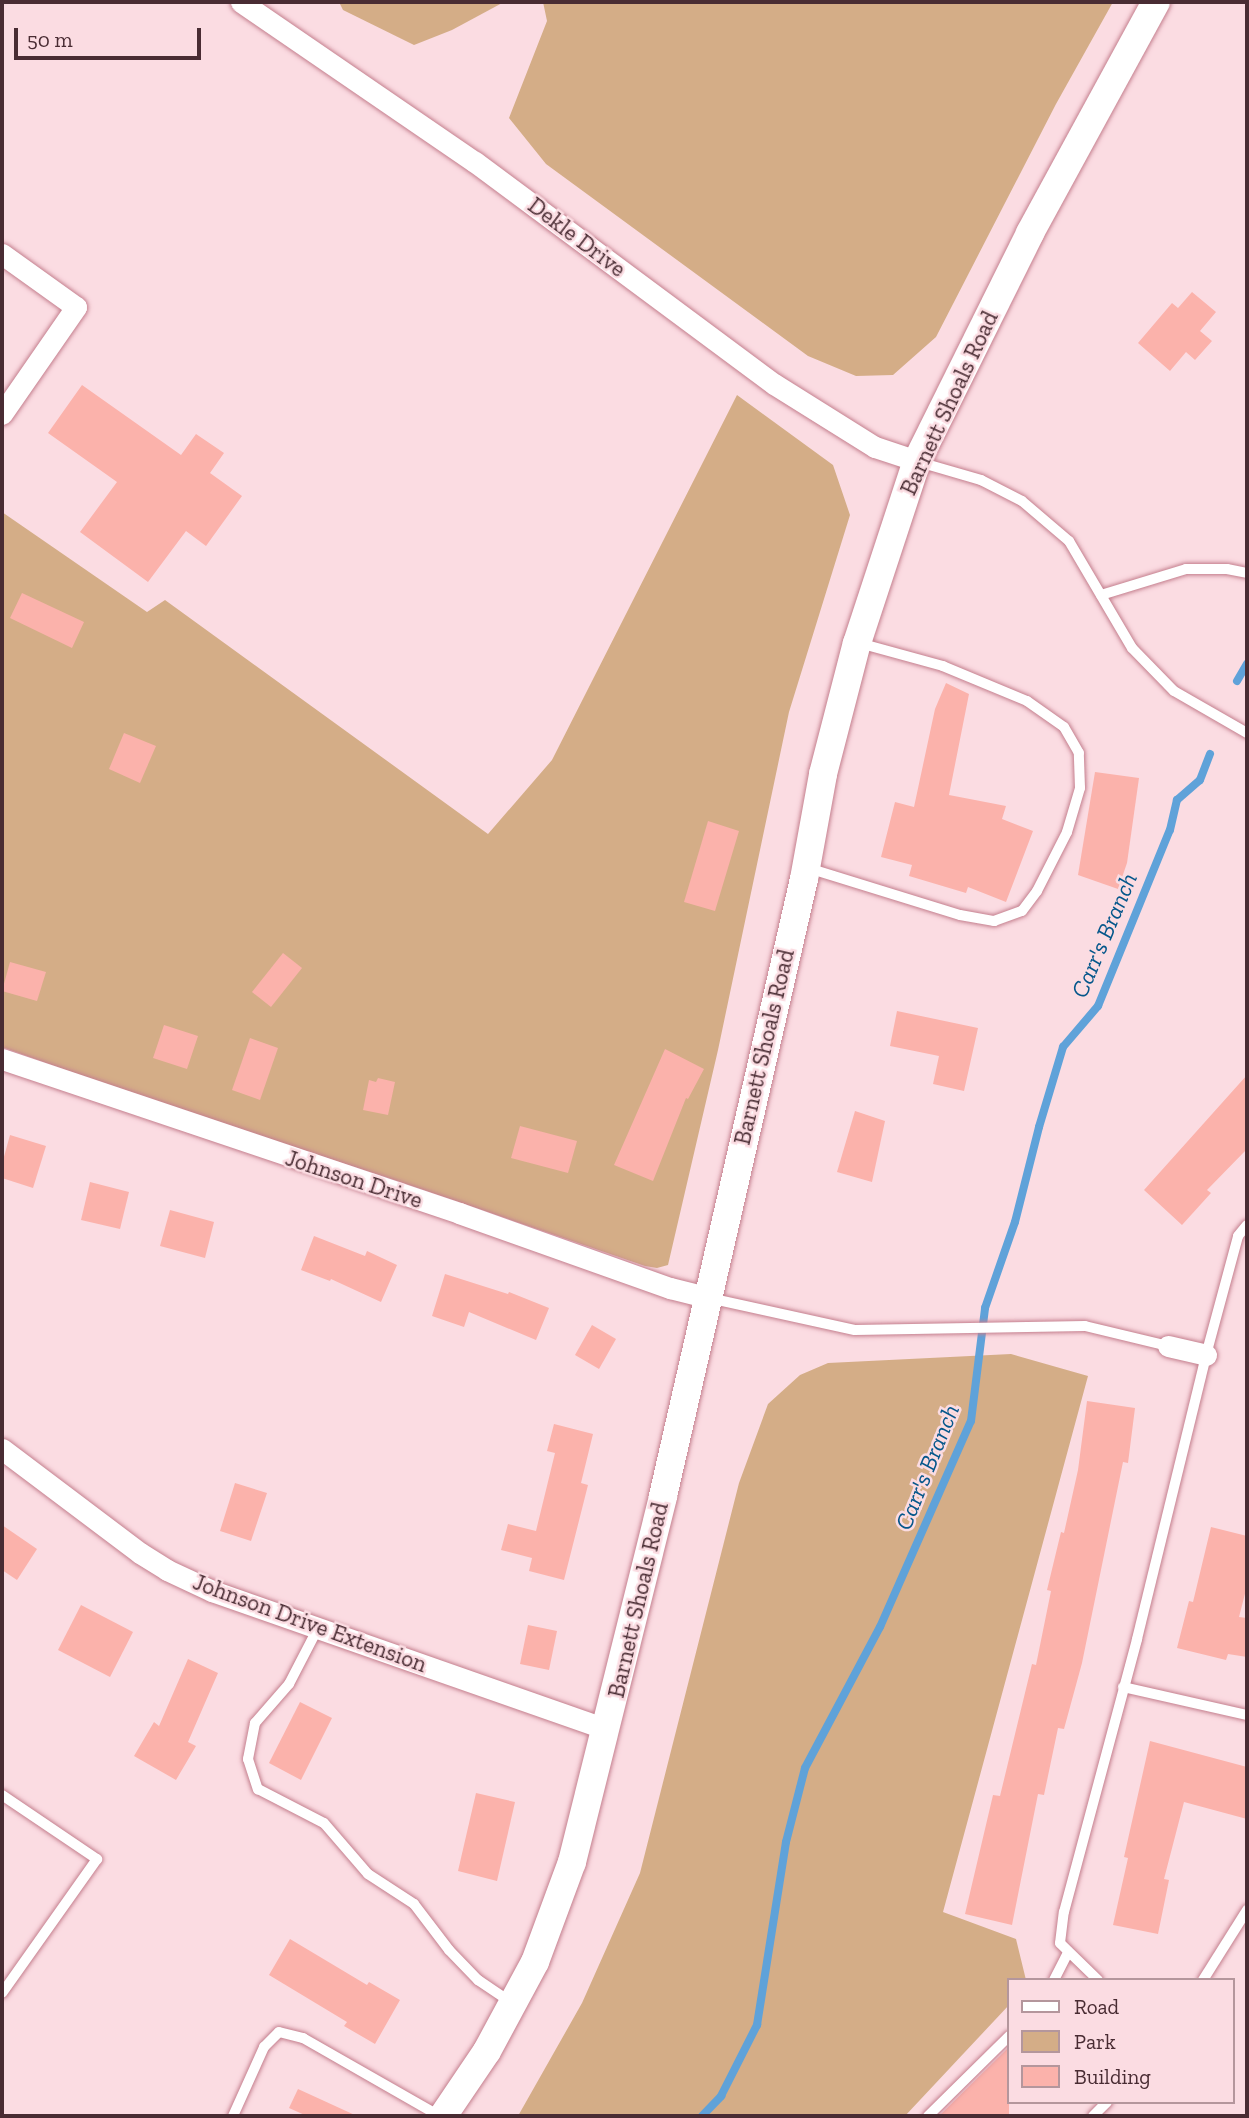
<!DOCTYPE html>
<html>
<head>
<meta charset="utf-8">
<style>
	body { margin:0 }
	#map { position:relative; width:1249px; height:2118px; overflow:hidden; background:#fbdce2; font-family:"Zilla Slab",serif }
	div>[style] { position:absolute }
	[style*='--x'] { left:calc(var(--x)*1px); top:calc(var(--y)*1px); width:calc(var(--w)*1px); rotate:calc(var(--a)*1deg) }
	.green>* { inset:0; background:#d4ad87 }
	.stream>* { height:8px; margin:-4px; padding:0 4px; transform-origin:4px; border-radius:4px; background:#5fa2d9 }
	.building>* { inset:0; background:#fbb2ab }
	.roads { filter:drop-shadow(0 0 2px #c47f8e) drop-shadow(0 0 2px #c47f8e) }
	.service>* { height:10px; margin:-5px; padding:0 5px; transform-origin:5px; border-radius:5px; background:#fff }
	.minor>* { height:21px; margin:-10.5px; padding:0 10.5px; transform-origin:10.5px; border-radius:10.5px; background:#fff }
	.secondary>* { height:28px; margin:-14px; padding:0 14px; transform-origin:14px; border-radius:14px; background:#fff }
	span { translate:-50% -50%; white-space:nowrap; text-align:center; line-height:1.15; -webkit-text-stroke:5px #fbdce2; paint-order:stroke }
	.street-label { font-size:23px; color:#492c33 }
	.water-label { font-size:24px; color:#05578b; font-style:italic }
	.frame { position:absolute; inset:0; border:4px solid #492c33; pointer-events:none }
	.legend { position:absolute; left:1007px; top:1978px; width:228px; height:126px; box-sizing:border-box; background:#fbdce2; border:2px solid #b4969c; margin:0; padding:9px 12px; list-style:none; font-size:21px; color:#492c33 }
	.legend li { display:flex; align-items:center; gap:14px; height:35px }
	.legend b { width:35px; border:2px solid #b4969c }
	.scale { position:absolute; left:14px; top:28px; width:187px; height:32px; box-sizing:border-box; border:4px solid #492c33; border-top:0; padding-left:9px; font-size:21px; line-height:24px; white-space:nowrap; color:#492c33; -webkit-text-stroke:5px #fbdce2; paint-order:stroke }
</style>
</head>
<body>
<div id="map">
	<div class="green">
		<i style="clip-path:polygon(339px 2px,504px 2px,452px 30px,414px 45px,343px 10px)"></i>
		<i style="clip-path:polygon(543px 2px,1113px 2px,1056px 104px,936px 337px,893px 375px,856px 376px,808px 356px,546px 164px,509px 118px,547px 21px)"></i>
		<i style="clip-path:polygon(737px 395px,833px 465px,850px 515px,789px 712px,718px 1050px,668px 1265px,657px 1268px,645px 1266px,386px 1177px,174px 1109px,2px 1047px,2px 512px,147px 612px,165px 600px,488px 834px,552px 760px)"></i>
		<i style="clip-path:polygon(1011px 1354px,1088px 1376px,943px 1912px,1016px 1939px,1026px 1980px,1009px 1980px,1009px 2005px,905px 2116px,518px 2116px,582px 2003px,640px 1873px,739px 1483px,768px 1404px,800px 1375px,828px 1363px)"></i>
	</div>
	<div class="stream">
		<i style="--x:1237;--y:681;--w:20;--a:-60"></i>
		<i style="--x:702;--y:2116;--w:28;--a:-46"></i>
		<i style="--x:721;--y:2096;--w:80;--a:-63.1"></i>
		<i style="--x:757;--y:2025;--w:185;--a:-81"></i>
		<i style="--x:786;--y:1842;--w:76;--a:-75.6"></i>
		<i style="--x:805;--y:1768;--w:160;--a:-62"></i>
		<i style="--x:880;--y:1627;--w:225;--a:-66.2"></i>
		<i style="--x:971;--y:1421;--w:114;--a:-82.9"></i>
		<i style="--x:985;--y:1308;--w:91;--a:-70.8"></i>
		<i style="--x:1015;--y:1222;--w:98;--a:-75.8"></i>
		<i style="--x:1039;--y:1127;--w:84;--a:-73.3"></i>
		<i style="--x:1063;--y:1047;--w:54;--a:-49.5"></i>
		<i style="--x:1098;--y:1006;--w:190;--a:-67.8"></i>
		<i style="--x:1170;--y:830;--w:31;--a:-77"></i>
		<i style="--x:1177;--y:800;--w:30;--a:-41"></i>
		<i style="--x:1200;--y:780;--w:28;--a:-69"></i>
	</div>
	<div class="building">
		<i style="clip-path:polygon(1192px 292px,1216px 312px,1200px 331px,1212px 341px,1195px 360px,1186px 352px,1170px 371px,1138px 343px,1172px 303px,1178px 308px)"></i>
		<i style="clip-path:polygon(82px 385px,181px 455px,196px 434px,224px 453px,210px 473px,242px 496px,206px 546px,186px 531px,148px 582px,80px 532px,117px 482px,48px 433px)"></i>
		<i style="clip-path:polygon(22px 593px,84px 622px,72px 648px,10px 618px)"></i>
		<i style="clip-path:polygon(946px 683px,969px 694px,949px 795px,1006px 806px,1002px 819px,1033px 831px,1006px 902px,968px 887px,966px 893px,909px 876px,912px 865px,881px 857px,895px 802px,914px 807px,935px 709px)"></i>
		<i style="clip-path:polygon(124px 733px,156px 746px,140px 783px,109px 769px)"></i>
		<i style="clip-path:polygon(1095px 772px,1139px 778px,1127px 863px,1118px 889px,1078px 875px)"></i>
		<i style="clip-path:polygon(708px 821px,739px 831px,715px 911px,684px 902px)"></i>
		<i style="clip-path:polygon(283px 953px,302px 968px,271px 1007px,252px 992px)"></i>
		<i style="clip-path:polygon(10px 962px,46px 972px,37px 1001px,2px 991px)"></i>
		<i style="clip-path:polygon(897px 1011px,978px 1028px,964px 1091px,933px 1084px,939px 1056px,890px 1046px)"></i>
		<i style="clip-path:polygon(164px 1025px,198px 1036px,187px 1069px,153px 1058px)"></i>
		<i style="clip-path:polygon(250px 1038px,278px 1048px,260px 1100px,232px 1090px)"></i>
		<i style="clip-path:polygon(665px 1049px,704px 1069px,688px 1099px,686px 1098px,653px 1181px,614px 1165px)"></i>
		<i style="clip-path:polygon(1247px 1075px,1247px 1149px,1207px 1190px,1211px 1193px,1182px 1225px,1144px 1190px)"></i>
		<i style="clip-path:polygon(378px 1078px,395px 1082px,388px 1115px,363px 1110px,369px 1080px,376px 1082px)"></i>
		<i style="clip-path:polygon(855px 1111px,885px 1121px,872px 1182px,837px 1172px)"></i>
		<i style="clip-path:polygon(520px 1126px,577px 1141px,568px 1173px,511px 1158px)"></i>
		<i style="clip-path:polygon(10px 1135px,46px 1146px,33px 1188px,2px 1178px,2px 1164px)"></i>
		<i style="clip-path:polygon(90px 1182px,129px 1192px,120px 1229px,81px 1220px)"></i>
		<i style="clip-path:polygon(170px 1210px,214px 1222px,205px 1258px,160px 1246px)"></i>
		<i style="clip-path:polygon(314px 1236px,365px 1256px,367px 1251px,397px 1265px,381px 1302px,331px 1279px,330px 1281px,301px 1270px)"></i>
		<i style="clip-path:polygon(445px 1274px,508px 1294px,509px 1292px,549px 1308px,536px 1340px,469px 1312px,464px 1327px,432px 1316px)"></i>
		<i style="clip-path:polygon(592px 1325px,616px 1339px,599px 1369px,575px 1355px)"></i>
		<i style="clip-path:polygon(1087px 1401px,1135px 1408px,1128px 1463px,1123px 1462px,1082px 1663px,1064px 1729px,1058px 1728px,1044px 1795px,1038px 1794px,1012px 1925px,965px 1914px,993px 1795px,1000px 1796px,1032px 1664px,1036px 1665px,1051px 1591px,1047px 1590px,1061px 1532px,1064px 1533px,1078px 1470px)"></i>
		<i style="clip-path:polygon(554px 1424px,593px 1434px,581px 1483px,588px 1485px,564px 1580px,529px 1571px,532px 1558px,501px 1550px,508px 1524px,536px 1531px,555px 1453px,547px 1451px)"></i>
		<i style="clip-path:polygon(235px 1483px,267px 1493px,251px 1541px,220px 1531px)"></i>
		<i style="clip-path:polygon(2px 1525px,37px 1549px,17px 1580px,2px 1570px)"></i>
		<i style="clip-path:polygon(1211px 1527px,1247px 1536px,1247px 1586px,1239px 1617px,1247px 1618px,1247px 1657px,1228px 1654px,1226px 1660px,1177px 1648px,1189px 1601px,1193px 1602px)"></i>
		<i style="clip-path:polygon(81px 1605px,133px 1632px,110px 1677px,58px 1650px)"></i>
		<i style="clip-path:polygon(528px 1625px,557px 1631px,549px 1670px,520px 1664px)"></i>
		<i style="clip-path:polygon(188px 1659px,218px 1673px,188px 1742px,196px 1746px,176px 1780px,134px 1756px,154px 1722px,159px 1726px)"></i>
		<i style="clip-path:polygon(300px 1702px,332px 1718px,301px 1780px,269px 1763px)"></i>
		<i style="clip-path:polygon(1150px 1741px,1247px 1767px,1247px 1819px,1184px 1802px,1164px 1879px,1169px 1880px,1158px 1934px,1113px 1925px,1128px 1858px,1124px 1857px)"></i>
		<i style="clip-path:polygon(476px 1793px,515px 1802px,497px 1881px,458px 1871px)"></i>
		<i style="clip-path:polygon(290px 1939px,367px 1985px,369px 1982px,400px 2000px,375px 2044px,344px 2026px,347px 2022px,269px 1975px)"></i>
		<i style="clip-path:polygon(1009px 2047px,1009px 2116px,939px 2116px)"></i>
		<i style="clip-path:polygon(298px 2089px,357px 2116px,307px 2116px,289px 2108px)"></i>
	</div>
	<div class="roads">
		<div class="service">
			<i style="--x:919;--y:462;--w:65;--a:16.2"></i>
			<i style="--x:981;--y:480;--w:46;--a:27.1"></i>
			<i style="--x:1022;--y:501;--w:62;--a:40.4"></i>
			<i style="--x:1069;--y:541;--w:124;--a:59.5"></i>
			<i style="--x:1132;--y:648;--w:60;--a:45.7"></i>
			<i style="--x:1174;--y:691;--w:84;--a:29.9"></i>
			<i style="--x:1101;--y:595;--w:89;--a:-17"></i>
			<i style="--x:1186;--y:569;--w:41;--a:0"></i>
			<i style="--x:1227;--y:569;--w:20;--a:11"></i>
			<i style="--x:808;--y:868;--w:159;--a:17.2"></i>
			<i style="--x:960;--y:915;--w:35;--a:10"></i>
			<i style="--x:994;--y:921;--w:30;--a:-20"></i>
			<i style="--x:1022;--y:911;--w:25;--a:-53"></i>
			<i style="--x:1037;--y:891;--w:66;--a:-63"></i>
			<i style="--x:1067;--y:832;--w:46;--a:-73.5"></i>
			<i style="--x:1080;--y:788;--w:35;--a:-92"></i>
			<i style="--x:1079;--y:753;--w:30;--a:-120"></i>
			<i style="--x:1064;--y:727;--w:45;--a:-144.9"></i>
			<i style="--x:1027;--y:701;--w:91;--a:-157.4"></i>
			<i style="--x:943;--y:666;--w:87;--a:-164.7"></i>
			<i style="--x:709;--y:1298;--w:149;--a:12.4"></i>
			<i style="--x:855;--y:1330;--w:230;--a:-1"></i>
			<i style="--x:1085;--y:1326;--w:85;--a:13.5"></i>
			<i style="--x:318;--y:1628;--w:63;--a:117.4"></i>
			<i style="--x:289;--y:1684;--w:52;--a:131.1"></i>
			<i style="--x:255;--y:1723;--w:37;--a:101"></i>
			<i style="--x:248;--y:1759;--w:32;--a:72"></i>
			<i style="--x:258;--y:1789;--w:74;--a:27.3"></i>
			<i style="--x:324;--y:1823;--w:67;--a:49.2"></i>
			<i style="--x:368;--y:1874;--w:55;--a:33.1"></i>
			<i style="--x:414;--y:1904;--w:58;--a:52.7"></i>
			<i style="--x:449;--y:1950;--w:42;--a:46"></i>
			<i style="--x:478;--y:1980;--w:40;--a:34"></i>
			<i style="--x:1123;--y:1687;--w:127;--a:12.7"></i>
			<i style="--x:2;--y:1795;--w:115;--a:34"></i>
			<i style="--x:97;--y:1859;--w:164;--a:125.3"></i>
			<i style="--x:1054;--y:1980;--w:30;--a:-63"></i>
			<i style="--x:1098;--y:1980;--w:53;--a:-135.8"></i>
			<i style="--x:1060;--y:1943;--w:31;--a:-83"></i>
			<i style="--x:1064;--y:1912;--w:283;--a:-75"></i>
			<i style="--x:1137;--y:1639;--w:292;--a:-76.3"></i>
			<i style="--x:1206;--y:1355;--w:123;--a:-74.9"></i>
			<i style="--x:1238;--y:1236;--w:14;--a:-51"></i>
			<i style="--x:1203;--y:1980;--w:83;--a:-57.8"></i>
			<i style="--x:233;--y:2116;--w:76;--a:-65.8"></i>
			<i style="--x:264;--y:2047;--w:21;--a:-45"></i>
			<i style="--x:279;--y:2032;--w:25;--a:14"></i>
			<i style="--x:303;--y:2038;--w:158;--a:29.7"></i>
			<i style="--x:928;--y:2116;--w:114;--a:-44.6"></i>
			<i style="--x:1093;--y:2116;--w:20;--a:-45"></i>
		</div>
		<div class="minor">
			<i style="--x:241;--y:2;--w:283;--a:34.4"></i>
			<i style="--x:475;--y:162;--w:372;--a:36.6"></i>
			<i style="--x:774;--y:384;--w:119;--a:32"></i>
			<i style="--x:875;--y:447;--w:44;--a:18.4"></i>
			<i style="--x:2;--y:254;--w:91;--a:35.6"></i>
			<i style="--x:76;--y:307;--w:130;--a:124.7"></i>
			<i style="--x:2;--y:1059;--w:482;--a:18.6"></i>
			<i style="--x:459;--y:1213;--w:224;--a:19.6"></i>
			<i style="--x:670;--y:1288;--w:37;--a:14"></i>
			<i style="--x:1168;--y:1346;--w:39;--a:13"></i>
			<i style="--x:2;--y:1449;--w:173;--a:37"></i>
			<i style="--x:140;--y:1553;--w:32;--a:32"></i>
			<i style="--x:167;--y:1570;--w:50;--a:25"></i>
			<i style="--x:212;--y:1591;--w:418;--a:19.3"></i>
		</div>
		<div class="secondary">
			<i style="--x:443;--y:2116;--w:78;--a:-55.9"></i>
			<i style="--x:487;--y:2051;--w:101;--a:-61.7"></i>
			<i style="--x:535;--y:1962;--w:107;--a:-69.7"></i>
			<i style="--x:572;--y:1862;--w:377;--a:-76"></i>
			<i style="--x:663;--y:1496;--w:633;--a:-77.13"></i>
			<i style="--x:804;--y:879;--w:107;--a:-79.7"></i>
			<i style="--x:823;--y:774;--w:135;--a:-75.5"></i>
			<i style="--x:857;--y:643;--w:192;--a:-71.8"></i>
			<i style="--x:917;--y:461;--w:254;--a:-63.6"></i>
			<i style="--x:1030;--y:233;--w:263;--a:-61.4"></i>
		</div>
	</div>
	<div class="street-label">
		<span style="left:577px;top:237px;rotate:37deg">Dekle Drive</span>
		<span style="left:949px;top:403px;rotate:-65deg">Barnett Shoals Road</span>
		<span style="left:764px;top:1047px;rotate:-77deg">Barnett Shoals Road</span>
		<span style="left:354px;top:1179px;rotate:18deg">Johnson Drive</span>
		<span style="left:638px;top:1600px;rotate:-77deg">Barnett Shoals Road</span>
		<span style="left:310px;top:1623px;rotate:20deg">Johnson Drive Extension</span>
	</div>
	<div class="water-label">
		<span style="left:1104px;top:935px;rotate:-67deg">Carr's Branch</span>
		<span style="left:927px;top:1467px;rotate:-68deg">Carr's Branch</span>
	</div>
	<div class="frame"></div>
	<ul class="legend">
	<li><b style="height:9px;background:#fff"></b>Road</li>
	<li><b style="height:19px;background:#d4ad87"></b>Park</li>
	<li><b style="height:19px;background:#fbb2ab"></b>Building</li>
	</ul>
	<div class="scale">50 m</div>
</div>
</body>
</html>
